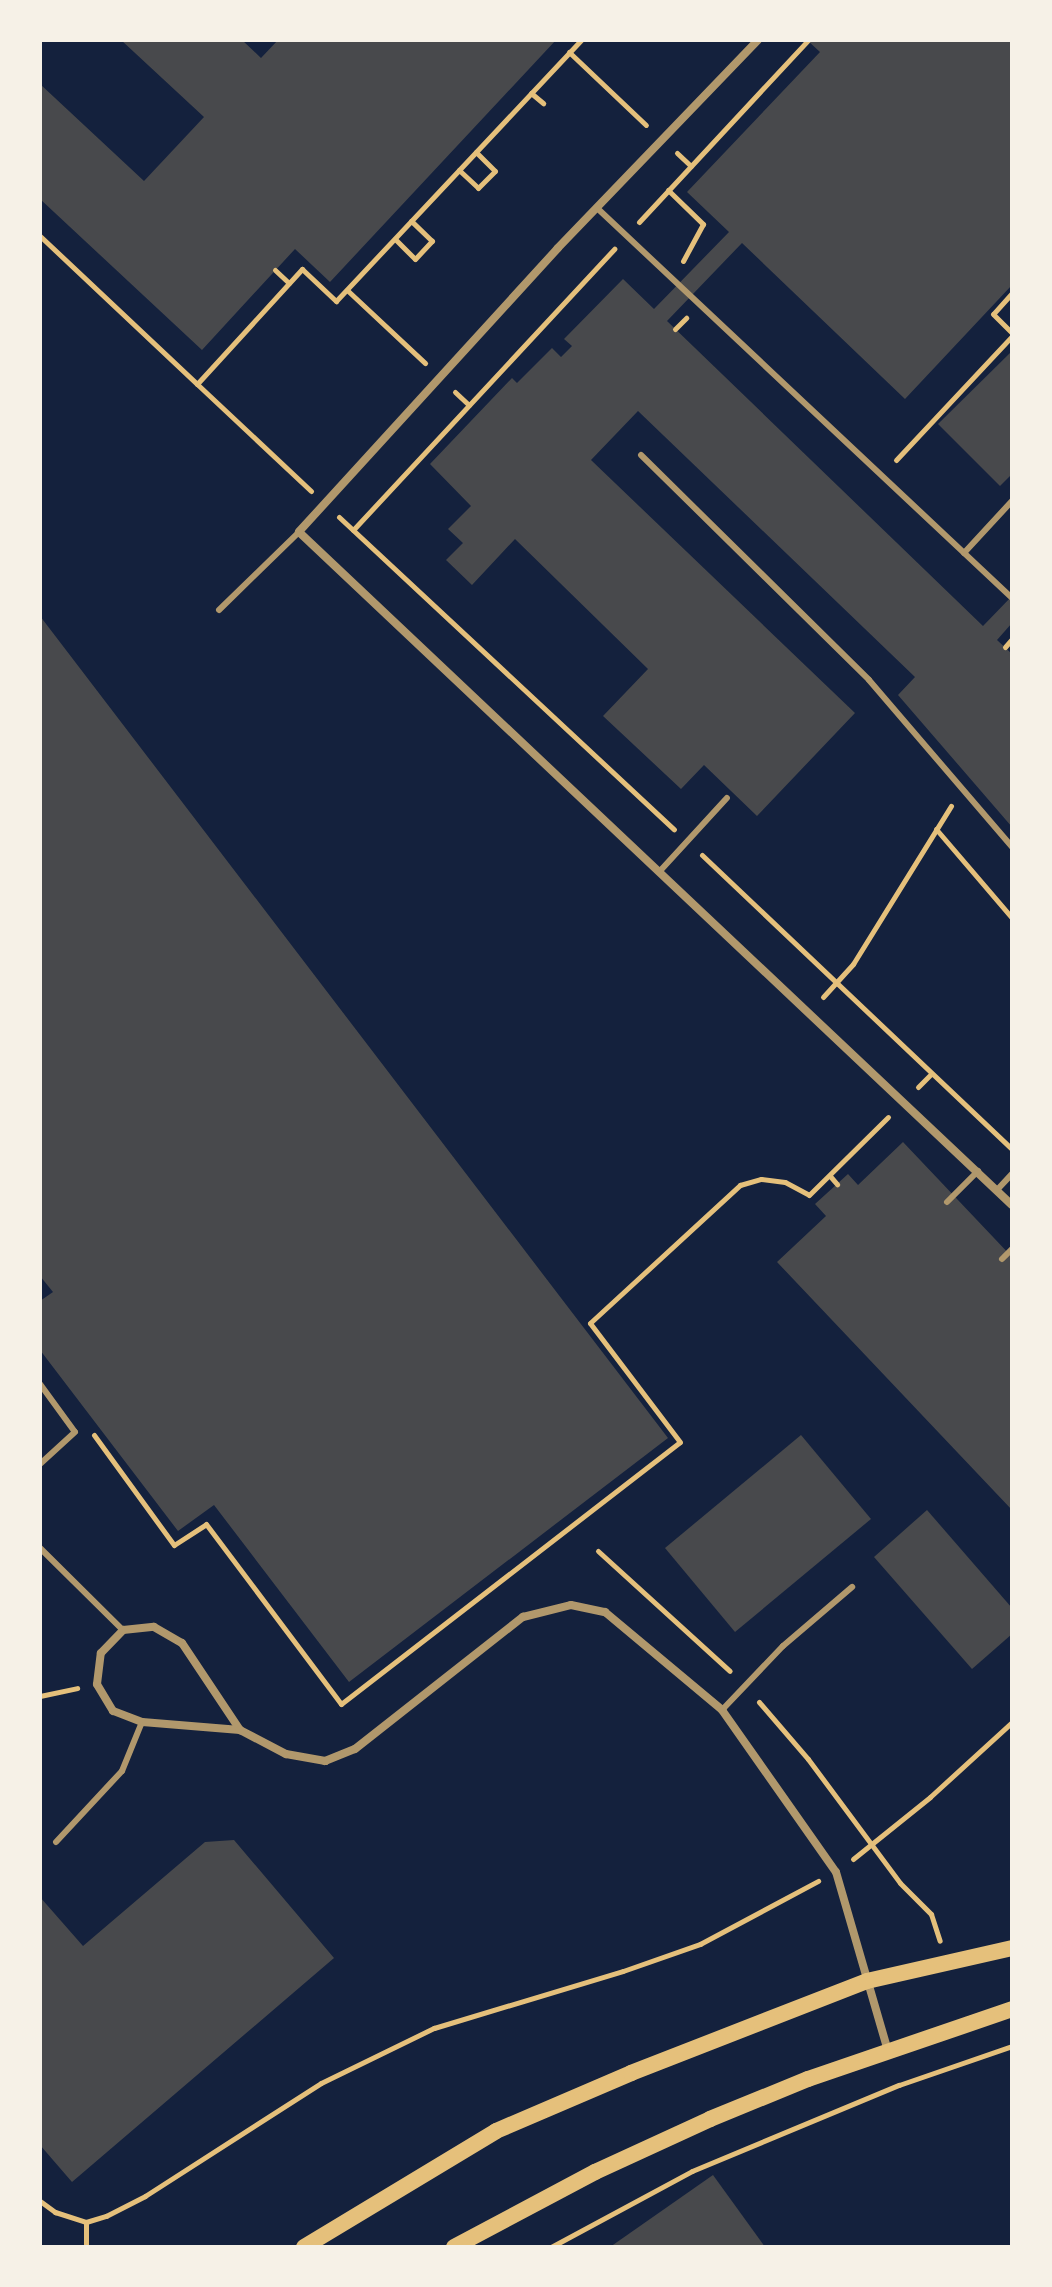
<!DOCTYPE html>
<html>
<head>
<meta charset="utf-8">
<style>
	body { margin:0 }
	#map { position:relative; width:1052px; height:2287px; overflow:hidden; background:#14213d; font-family:"Libre Baskerville",serif }
	div>[style] { position:absolute }
	[style*='--x'] { left:calc(var(--x)*1px); top:calc(var(--y)*1px); width:calc(var(--w)*1px); rotate:calc(var(--a)*1deg) }
	.building>* { inset:0; background:#48494c }
	.path>* { height:5px; margin:-2.5px; padding:0 2.5px; transform-origin:2.5px; border-radius:2.5px; background:#e5c07b }
	.service>* { height:6px; margin:-3px; padding:0 3px; transform-origin:3px; border-radius:3px; background:#b1986c }
	.minor>* { height:8px; margin:-4px; padding:0 4px; transform-origin:4px; border-radius:4px; background:#b1986c }
	.secondary>* { height:16px; margin:-8px; padding:0 8px; transform-origin:8px; border-radius:8px; background:#e5c07b }
	span { translate:-50% -50%; white-space:nowrap; text-align:center; line-height:1.15; -webkit-text-stroke:6px #f6f1e7; paint-order:stroke }
	.frame { position:absolute; inset:0; border:42px solid #f6f1e7; pointer-events:none }
</style>
</head>
<body>
<div id="map">
	<div class="building">
		<i style="clip-path:polygon(121px 40px,242px 40px,261px 58px,278px 40px,556px 40px,330px 282px,295px 249px,202px 350px,40px 199px,40px 84px,144px 181px,204px 117px)"></i>
		<i style="clip-path:polygon(807px 40px,1012px 40px,1012px 285px,905px 399px,742px 243px,667px 321px,983px 626px,1012px 596px,1012px 623px,997px 640px,1012px 654px,1012px 827px,898px 695px,915px 677px,638px 411px,591px 460px,855px 713px,757px 816px,704px 765px,681px 789px,603px 716px,648px 669px,515px 539px,472px 585px,446px 560px,463px 543px,448px 529px,471px 506px,430px 464px,512px 378px,517px 383px,552px 348px,561px 357px,572px 346px,564px 339px,623px 279px,654px 309px,729px 232px,687px 192px,820px 52px)"></i>
		<i style="clip-path:polygon(1012px 351px,1012px 474px,1000px 486px,938px 424px)"></i>
		<i style="clip-path:polygon(40px 616px,668px 1438px,349px 1682px,214px 1505px,178px 1531px,40px 1350px,40px 1301px,53px 1292px,40px 1276px)"></i>
		<i style="clip-path:polygon(903px 1142px,1012px 1257px,1012px 1510px,777px 1262px,826px 1216px,815px 1204px,848px 1174px,858px 1185px)"></i>
		<i style="clip-path:polygon(801px 1435px,871px 1519px,735px 1632px,665px 1548px)"></i>
		<i style="clip-path:polygon(927px 1510px,1012px 1608px,1012px 1634px,972px 1669px,874px 1557px)"></i>
		<i style="clip-path:polygon(234px 1840px,334px 1958px,72px 2182px,40px 2145px,40px 1897px,83px 1946px,205px 1842px)"></i>
		<i style="clip-path:polygon(713px 2175px,765px 2247px,610px 2247px)"></i>
	</div>
	<div class="path">
		<i style="--x:569;--y:52;--w:106;--a:43.5"></i>
		<i style="--x:531;--y:93;--w:16;--a:40"></i>
		<i style="--x:677;--y:153;--w:19;--a:43"></i>
		<i style="--x:459;--y:170;--w:26;--a:43"></i>
		<i style="--x:478;--y:188;--w:24;--a:-45"></i>
		<i style="--x:495;--y:171;--w:27;--a:-135"></i>
		<i style="--x:668;--y:190;--w:49;--a:44.2"></i>
		<i style="--x:703;--y:224;--w:42;--a:118.4"></i>
		<i style="--x:639;--y:222;--w:248;--a:-47.1"></i>
		<i style="--x:40;--y:236;--w:216;--a:43.3"></i>
		<i style="--x:395;--y:239;--w:28;--a:45"></i>
		<i style="--x:415;--y:259;--w:25;--a:-47"></i>
		<i style="--x:432;--y:241;--w:29;--a:-136"></i>
		<i style="--x:275;--y:270;--w:19;--a:43"></i>
		<i style="--x:347;--y:290;--w:107;--a:43.1"></i>
		<i style="--x:1012;--y:293;--w:28;--a:132"></i>
		<i style="--x:993;--y:314;--w:27;--a:45"></i>
		<i style="--x:675;--y:329;--w:16;--a:-45"></i>
		<i style="--x:455;--y:392;--w:19;--a:43"></i>
		<i style="--x:896;--y:460;--w:170;--a:-46.9"></i>
		<i style="--x:311;--y:491;--w:156;--a:-136.8"></i>
		<i style="--x:197;--y:384;--w:156;--a:-47.6"></i>
		<i style="--x:302;--y:269;--w:47;--a:43.3"></i>
		<i style="--x:336;--y:301;--w:358;--a:-46.8"></i>
		<i style="--x:339;--y:517;--w:458;--a:43"></i>
		<i style="--x:353;--y:530;--w:384;--a:-47.1"></i>
		<i style="--x:1005;--y:647;--w:11;--a:-49"></i>
		<i style="--x:936;--y:829;--w:117;--a:49.5"></i>
		<i style="--x:702;--y:855;--w:427;--a:43.5"></i>
		<i style="--x:823;--y:997;--w:45;--a:-47.7"></i>
		<i style="--x:853;--y:964;--w:186;--a:-58.2"></i>
		<i style="--x:918;--y:1087;--w:18;--a:-45"></i>
		<i style="--x:830;--y:1176;--w:11;--a:49"></i>
		<i style="--x:94;--y:1435;--w:136;--a:54"></i>
		<i style="--x:174;--y:1545;--w:38;--a:-33"></i>
		<i style="--x:206;--y:1524;--w:225;--a:53.1"></i>
		<i style="--x:341;--y:1704;--w:428;--a:-37.7"></i>
		<i style="--x:680;--y:1442;--w:149;--a:-127.1"></i>
		<i style="--x:590;--y:1323;--w:204;--a:-42.6"></i>
		<i style="--x:740;--y:1185;--w:22;--a:-16"></i>
		<i style="--x:761;--y:1179;--w:24;--a:7"></i>
		<i style="--x:785;--y:1182;--w:27;--a:28"></i>
		<i style="--x:809;--y:1195;--w:111;--a:-44.6"></i>
		<i style="--x:598;--y:1551;--w:178;--a:42.3"></i>
		<i style="--x:40;--y:1696;--w:38;--a:-12"></i>
		<i style="--x:759;--y:1702;--w:75;--a:49.3"></i>
		<i style="--x:808;--y:1759;--w:154;--a:53.4"></i>
		<i style="--x:900;--y:1883;--w:44;--a:45"></i>
		<i style="--x:931;--y:1914;--w:28;--a:72"></i>
		<i style="--x:853;--y:1859;--w:99;--a:-38.8"></i>
		<i style="--x:930;--y:1797;--w:111;--a:-42.4"></i>
		<i style="--x:40;--y:2201;--w:19;--a:36"></i>
		<i style="--x:55;--y:2212;--w:33;--a:18"></i>
		<i style="--x:86;--y:2222;--w:21;--a:-17"></i>
		<i style="--x:106;--y:2216;--w:44;--a:-27.1"></i>
		<i style="--x:145;--y:2196;--w:209;--a:-32.7"></i>
		<i style="--x:321;--y:2083;--w:126;--a:-26"></i>
		<i style="--x:434;--y:2028;--w:197;--a:-16.8"></i>
		<i style="--x:623;--y:1971;--w:82;--a:-19.3"></i>
		<i style="--x:700;--y:1944;--w:134;--a:-28.1"></i>
		<i style="--x:86;--y:2247;--w:25;--a:-90"></i>
		<i style="--x:551;--y:2247;--w:160;--a:-28.3"></i>
		<i style="--x:692;--y:2171;--w:224;--a:-22.6"></i>
		<i style="--x:899;--y:2085;--w:120;--a:-19"></i>
	</div>
	<div class="service">
		<i style="--x:597;--y:208;--w:569;--a:43.22"></i>
		<i style="--x:641;--y:455;--w:320;--a:44.6"></i>
		<i style="--x:869;--y:680;--w:220;--a:49.4"></i>
		<i style="--x:964;--y:553;--w:71;--a:-47.3"></i>
		<i style="--x:219;--y:610;--w:112;--a:-44.3"></i>
		<i style="--x:660;--y:871;--w:99;--a:-47.5"></i>
		<i style="--x:997;--y:1190;--w:22;--a:-47"></i>
		<i style="--x:947;--y:1202;--w:44;--a:-45"></i>
		<i style="--x:1002;--y:1259;--w:14;--a:-45"></i>
		<i style="--x:40;--y:1384;--w:59;--a:53.9"></i>
		<i style="--x:75;--y:1432;--w:47;--a:137.6"></i>
		<i style="--x:40;--y:1548;--w:117;--a:44.7"></i>
		<i style="--x:722;--y:1710;--w:88;--a:-46.4"></i>
		<i style="--x:783;--y:1646;--w:91;--a:-40.5"></i>
		<i style="--x:56;--y:1842;--w:97;--a:-47.1"></i>
		<i style="--x:122;--y:1771;--w:53;--a:-67.8"></i>
	</div>
	<div class="minor">
		<i style="--x:758;--y:40;--w:289;--a:133.9"></i>
		<i style="--x:558;--y:248;--w:384;--a:132.4"></i>
		<i style="--x:299;--y:532;--w:980;--a:43.35"></i>
		<i style="--x:154;--y:1627;--w:32;--a:30"></i>
		<i style="--x:182;--y:1643;--w:105;--a:56.3"></i>
		<i style="--x:240;--y:1730;--w:98;--a:-175.3"></i>
		<i style="--x:142;--y:1722;--w:31;--a:-159"></i>
		<i style="--x:113;--y:1711;--w:31;--a:-121"></i>
		<i style="--x:97;--y:1684;--w:31;--a:-83"></i>
		<i style="--x:101;--y:1653;--w:32;--a:-46"></i>
		<i style="--x:123;--y:1630;--w:31;--a:-6"></i>
		<i style="--x:240;--y:1730;--w:52;--a:27.6"></i>
		<i style="--x:286;--y:1754;--w:40;--a:10"></i>
		<i style="--x:325;--y:1761;--w:32;--a:-22"></i>
		<i style="--x:355;--y:1749;--w:214;--a:-38.2"></i>
		<i style="--x:523;--y:1617;--w:49;--a:-14"></i>
		<i style="--x:571;--y:1605;--w:35;--a:12"></i>
		<i style="--x:605;--y:1612;--w:153;--a:39.9"></i>
		<i style="--x:722;--y:1710;--w:198;--a:54.9"></i>
		<i style="--x:836;--y:1872;--w:186;--a:73.8"></i>
	</div>
	<div class="secondary">
		<i style="--x:304;--y:2247;--w:224;--a:-31.1"></i>
		<i style="--x:496;--y:2131;--w:147;--a:-23.2"></i>
		<i style="--x:631;--y:2073;--w:253;--a:-21.3"></i>
		<i style="--x:867;--y:1981;--w:149;--a:-12.8"></i>
		<i style="--x:454;--y:2247;--w:160;--a:-28"></i>
		<i style="--x:595;--y:2172;--w:127;--a:-24.7"></i>
		<i style="--x:710;--y:2119;--w:106;--a:-22.2"></i>
		<i style="--x:808;--y:2079;--w:216;--a:-18.9"></i>
	</div>
	<div class="frame"></div>
</div>
</body>
</html>
